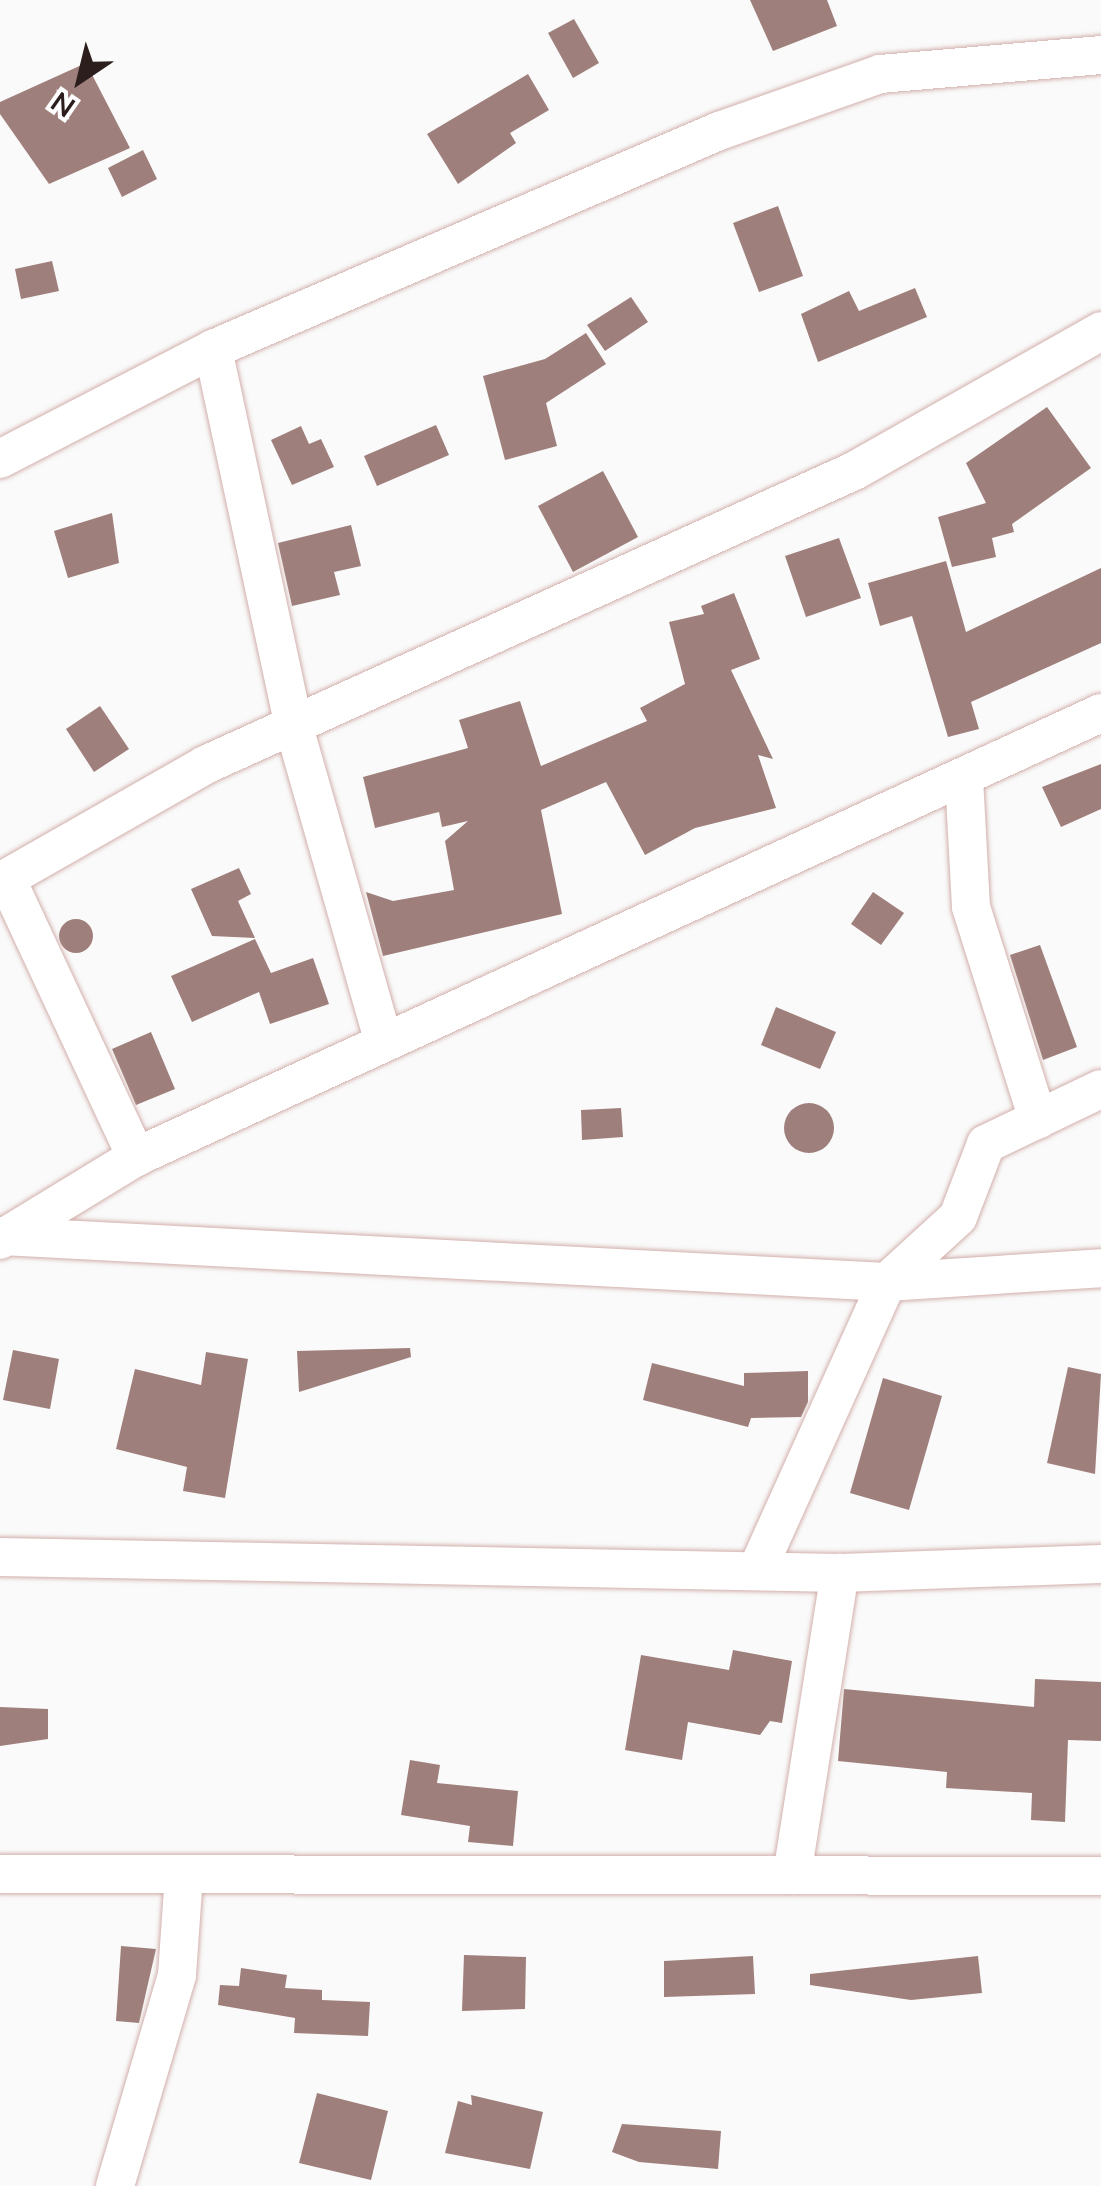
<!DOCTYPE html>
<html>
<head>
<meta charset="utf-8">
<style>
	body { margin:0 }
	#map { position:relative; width:1101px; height:2186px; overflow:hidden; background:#fafafa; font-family:Mulish,sans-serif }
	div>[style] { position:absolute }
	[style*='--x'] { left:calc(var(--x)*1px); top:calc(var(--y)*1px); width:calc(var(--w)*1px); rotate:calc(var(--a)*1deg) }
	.building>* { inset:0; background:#9f7f7b }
	.round { border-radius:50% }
	.roads { filter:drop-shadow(0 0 2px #d1afab) drop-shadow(0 0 2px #d1afab) }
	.street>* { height:38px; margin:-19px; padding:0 19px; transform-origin:19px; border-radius:19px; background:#fff }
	span { translate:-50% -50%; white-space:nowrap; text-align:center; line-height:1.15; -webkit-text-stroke:10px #fff; paint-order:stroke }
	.north { position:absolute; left:30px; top:30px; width:100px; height:100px; -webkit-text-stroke:8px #fff; paint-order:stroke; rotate:215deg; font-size:28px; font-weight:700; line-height:40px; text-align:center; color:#2b1e1d }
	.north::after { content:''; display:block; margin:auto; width:35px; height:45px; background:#2b1e1d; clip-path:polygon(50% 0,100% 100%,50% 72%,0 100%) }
</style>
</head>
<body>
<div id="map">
	<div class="building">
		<i style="clip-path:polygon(750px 0,827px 0,837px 26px,773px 51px)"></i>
		<i style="clip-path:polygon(574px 19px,599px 63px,573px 78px,548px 33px)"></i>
		<i style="clip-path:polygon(86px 63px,130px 148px,49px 184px,0 114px,0 102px)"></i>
		<i style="clip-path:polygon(528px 74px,549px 110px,510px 133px,516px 143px,458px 184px,427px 134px)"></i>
		<i style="clip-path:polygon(143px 150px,157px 179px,122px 197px,108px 168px)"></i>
		<i style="clip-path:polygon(778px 206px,803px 276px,759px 292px,733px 223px)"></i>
		<i style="clip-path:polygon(52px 261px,59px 291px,21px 299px,15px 269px)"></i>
		<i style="clip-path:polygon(915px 288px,927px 317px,818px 362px,801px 314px,849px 291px,859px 311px)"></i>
		<i style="clip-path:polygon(631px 297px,648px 322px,605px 351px,587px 325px)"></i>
		<i style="clip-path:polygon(586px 333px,606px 364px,546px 403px,557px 446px,505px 460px,483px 376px,545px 359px)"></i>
		<i style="clip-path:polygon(1047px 407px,1091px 468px,1012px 524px,1014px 532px,992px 538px,996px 557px,952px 567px,938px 517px,986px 503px,966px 463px)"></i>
		<i style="clip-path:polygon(436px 425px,449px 455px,377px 486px,364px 456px)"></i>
		<i style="clip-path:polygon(301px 426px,309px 444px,321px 439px,334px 467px,292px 485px,271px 440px)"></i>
		<i style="clip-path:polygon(603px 471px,638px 537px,573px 572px,538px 506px)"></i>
		<i style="clip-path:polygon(112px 513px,119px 563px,68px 578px,54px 531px)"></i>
		<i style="clip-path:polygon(351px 525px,361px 566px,334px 572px,340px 595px,292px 606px,278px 543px)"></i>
		<i style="clip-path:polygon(839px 538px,861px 598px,806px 617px,785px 556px)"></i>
		<i style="clip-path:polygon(946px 561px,966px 632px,1101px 568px,1101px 643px,971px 702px,979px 729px,948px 737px,912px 616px,880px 626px,868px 583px)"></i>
		<i style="clip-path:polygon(734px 593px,760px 659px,731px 670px,773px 759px,758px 755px,776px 808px,695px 828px,645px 855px,606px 782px,541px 810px,562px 914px,383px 956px,366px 892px,393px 901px,454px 890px,445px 841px,468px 821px,442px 827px,439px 812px,375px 828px,363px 777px,468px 748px,459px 720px,520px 701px,541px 766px,647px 721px,640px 708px,685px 684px,669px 622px,704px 614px,701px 606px)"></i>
		<i style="clip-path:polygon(100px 706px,129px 749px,94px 772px,66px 729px)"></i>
		<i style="clip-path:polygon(1101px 764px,1101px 809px,1061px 827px,1042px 787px)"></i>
		<i style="clip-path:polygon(239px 868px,251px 894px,238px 901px,255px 938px,212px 936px,191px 889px)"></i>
		<i style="clip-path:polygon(873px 892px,904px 913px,881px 945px,851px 924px)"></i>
		<i class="round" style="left:59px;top:919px;width:34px;height:34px"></i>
		<i style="clip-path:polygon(255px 939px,271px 973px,313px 958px,329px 1004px,270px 1024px,259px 992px,192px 1022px,171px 976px)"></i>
		<i style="clip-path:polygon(1040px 945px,1077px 1047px,1043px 1060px,1010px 955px)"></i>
		<i style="clip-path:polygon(776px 1007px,836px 1032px,820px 1069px,761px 1045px)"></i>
		<i style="clip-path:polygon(151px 1032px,175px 1089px,136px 1105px,112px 1049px)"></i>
		<i class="round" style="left:784px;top:1103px;width:50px;height:50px"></i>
		<i style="clip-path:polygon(621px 1108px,623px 1137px,582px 1140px,581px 1110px)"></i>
		<i style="clip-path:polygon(410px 1348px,411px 1357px,299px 1392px,297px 1351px)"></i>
		<i style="clip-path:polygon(13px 1350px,59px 1359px,50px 1409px,3px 1400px)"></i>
		<i style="clip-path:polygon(206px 1352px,248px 1359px,225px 1498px,183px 1491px,187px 1467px,116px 1449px,135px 1369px,201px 1385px)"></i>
		<i style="clip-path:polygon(652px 1363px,744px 1386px,744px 1373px,808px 1371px,808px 1402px,801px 1417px,751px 1418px,748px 1427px,643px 1400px)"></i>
		<i style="clip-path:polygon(1068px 1367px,1101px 1374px,1095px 1474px,1047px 1463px)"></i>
		<i style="clip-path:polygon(883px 1378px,942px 1396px,909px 1510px,850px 1493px)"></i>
		<i style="clip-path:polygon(733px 1650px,792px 1661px,782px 1723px,770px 1721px,760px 1735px,688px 1722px,682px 1760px,625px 1750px,641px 1655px,729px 1670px)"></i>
		<i style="clip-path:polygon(1035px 1679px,1101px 1682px,1101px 1741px,1068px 1740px,1065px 1822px,1031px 1820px,1032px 1793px,946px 1788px,947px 1772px,838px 1761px,844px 1689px,1034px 1707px)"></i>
		<i style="clip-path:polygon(0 1707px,48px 1709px,48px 1739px,0 1746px)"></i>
		<i style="clip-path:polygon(410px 1760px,440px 1765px,437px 1783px,518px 1791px,513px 1846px,468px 1842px,470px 1826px,401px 1815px)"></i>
		<i style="clip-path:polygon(121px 1946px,156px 1949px,139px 2023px,116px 2021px)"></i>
		<i style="clip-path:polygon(464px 1955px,526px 1957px,525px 2009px,462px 2011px)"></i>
		<i style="clip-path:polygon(753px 1956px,755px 1994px,664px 1997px,664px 1961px)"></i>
		<i style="clip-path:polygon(978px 1956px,982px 1993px,911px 2000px,810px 1985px,810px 1974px)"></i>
		<i style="clip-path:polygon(241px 1968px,287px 1975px,285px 1988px,322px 1990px,322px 2000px,370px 2002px,368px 2036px,294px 2033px,295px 2018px,218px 2005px,220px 1985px,239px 1986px)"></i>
		<i style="clip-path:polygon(317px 2093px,388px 2111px,371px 2180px,299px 2163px)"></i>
		<i style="clip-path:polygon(471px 2095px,543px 2112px,530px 2169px,445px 2153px,458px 2101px,472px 2105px)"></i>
		<i style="clip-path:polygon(622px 2124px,721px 2131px,718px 2169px,639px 2162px,612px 2152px)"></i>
	</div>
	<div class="roads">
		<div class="street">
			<i style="--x:213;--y:349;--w:387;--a:77.9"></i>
			<i style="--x:294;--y:727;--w:324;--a:74.1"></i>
			<i style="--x:0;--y:459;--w:240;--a:-27.3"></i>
			<i style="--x:213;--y:349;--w:551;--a:-23.31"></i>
			<i style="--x:719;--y:131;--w:171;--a:-19.5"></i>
			<i style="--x:880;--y:74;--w:222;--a:-4.9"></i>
			<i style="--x:964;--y:778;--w:129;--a:86.9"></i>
			<i style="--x:971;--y:907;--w:223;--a:72.5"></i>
			<i style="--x:7;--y:880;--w:306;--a:65"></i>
			<i style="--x:0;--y:882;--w:236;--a:-29.7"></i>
			<i style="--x:205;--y:765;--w:712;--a:-24.37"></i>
			<i style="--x:854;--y:471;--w:284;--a:-29.5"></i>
			<i style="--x:2;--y:1236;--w:886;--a:2.98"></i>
			<i style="--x:887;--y:1282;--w:214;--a:-3.7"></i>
			<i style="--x:0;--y:1240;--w:159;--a:-31.4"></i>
			<i style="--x:136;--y:1157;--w:1062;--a:-24.71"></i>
			<i style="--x:0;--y:1557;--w:840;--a:1.09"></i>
			<i style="--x:840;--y:1573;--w:261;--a:-2"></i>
			<i style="--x:758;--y:1568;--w:314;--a:-65.7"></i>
			<i style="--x:887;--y:1282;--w:96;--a:-42.5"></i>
			<i style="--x:958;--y:1217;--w:78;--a:-69"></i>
			<i style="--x:986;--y:1144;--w:127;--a:-25.6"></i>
			<i style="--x:0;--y:1874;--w:1101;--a:0.1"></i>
			<i style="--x:792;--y:1875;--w:306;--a:-81"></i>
			<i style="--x:115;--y:2186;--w:220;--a:-73.6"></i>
			<i style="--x:177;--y:1975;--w:99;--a:-86"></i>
		</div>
	</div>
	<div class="north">N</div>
</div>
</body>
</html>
